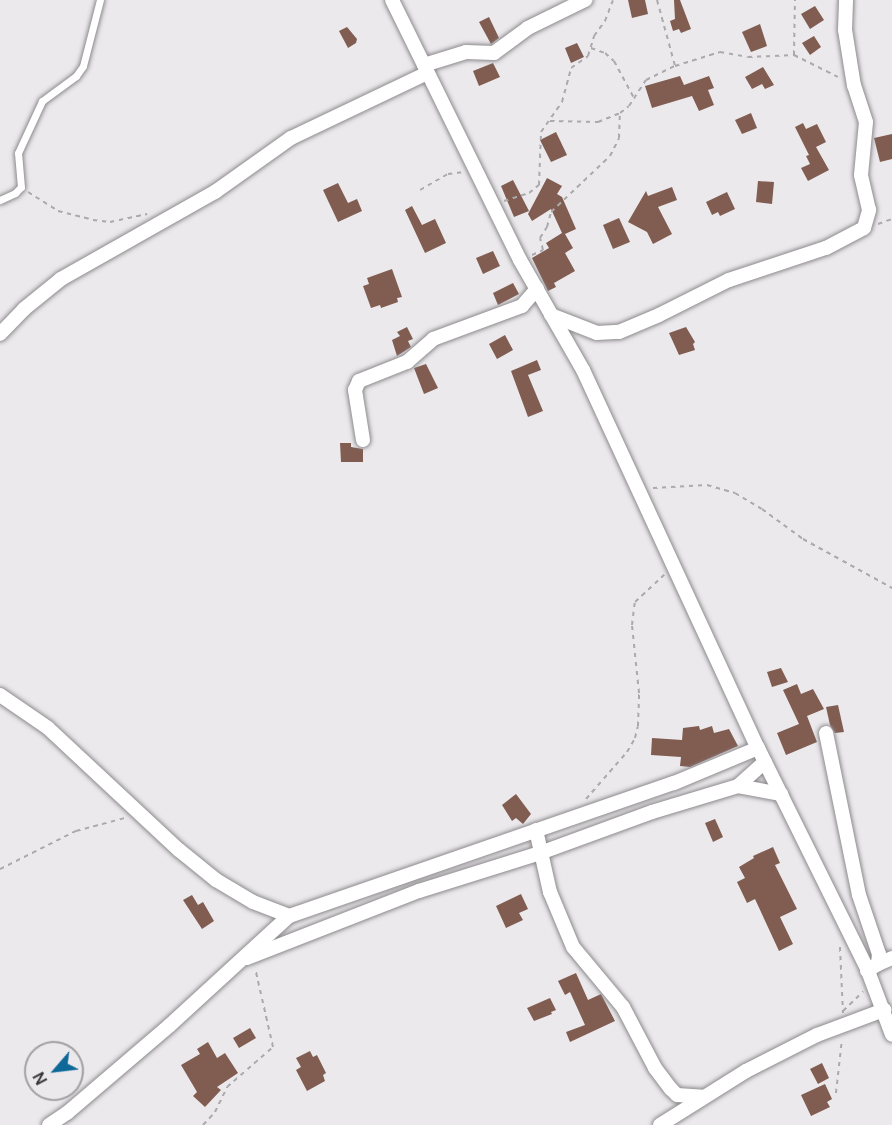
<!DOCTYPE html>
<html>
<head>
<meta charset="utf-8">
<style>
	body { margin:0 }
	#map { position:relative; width:892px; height:1125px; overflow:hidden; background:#ebe9ec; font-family:Manrope,sans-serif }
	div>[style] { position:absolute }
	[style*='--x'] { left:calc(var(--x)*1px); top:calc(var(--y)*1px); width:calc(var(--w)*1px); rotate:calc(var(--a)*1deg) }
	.building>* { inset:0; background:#805c51 }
	.path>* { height:2px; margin-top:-1px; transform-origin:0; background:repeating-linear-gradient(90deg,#aaa9ab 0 4.5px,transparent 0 9px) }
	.roads { filter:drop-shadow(0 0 2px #8d8a8d) drop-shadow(0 0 2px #8d8a8d) }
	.service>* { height:7px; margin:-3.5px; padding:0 3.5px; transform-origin:3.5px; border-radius:3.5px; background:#fff }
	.minor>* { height:14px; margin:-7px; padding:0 7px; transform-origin:7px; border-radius:7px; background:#fff }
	span { translate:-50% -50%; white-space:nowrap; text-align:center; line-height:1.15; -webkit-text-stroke:6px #ebe9ec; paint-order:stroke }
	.north { position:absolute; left:24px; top:1041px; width:60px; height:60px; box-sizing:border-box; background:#ebe9ec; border:2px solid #a1a0a2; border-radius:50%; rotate:242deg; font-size:16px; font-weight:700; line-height:24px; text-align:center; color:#333233 }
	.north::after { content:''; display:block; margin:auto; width:21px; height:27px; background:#0e6898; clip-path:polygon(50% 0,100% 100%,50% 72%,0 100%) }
</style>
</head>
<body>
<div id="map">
	<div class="building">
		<i style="clip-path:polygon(628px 0,645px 0,648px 14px,632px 18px)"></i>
		<i style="clip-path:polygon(674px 0,680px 0,691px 29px,681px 33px,679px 29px,673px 31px,670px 21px,675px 19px)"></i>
		<i style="clip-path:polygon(815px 6px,824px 20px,810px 29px,801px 14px)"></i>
		<i style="clip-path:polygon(489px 17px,499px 38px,491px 44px,479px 22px)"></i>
		<i style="clip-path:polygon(760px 24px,767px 46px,751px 52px,742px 32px)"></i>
		<i style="clip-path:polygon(347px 27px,357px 39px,356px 43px,348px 48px,339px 31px)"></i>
		<i style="clip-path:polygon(814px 36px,821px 47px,810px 55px,802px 43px)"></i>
		<i style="clip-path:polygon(577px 43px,584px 57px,571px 63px,565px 48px)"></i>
		<i style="clip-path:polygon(493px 63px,500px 77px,479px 86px,473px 71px)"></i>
		<i style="clip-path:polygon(763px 67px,774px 85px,765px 89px,762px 84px,752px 89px,745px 77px)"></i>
		<i style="clip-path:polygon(680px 76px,684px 85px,709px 76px,714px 88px,708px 90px,714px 105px,699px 111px,692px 96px,652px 108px,645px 86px)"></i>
		<i style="clip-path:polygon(751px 113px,757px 128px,742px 134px,735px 120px)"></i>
		<i style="clip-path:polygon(803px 123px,806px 129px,817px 124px,826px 142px,816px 147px,829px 170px,808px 181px,801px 168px,810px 164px,806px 156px,809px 155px,795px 127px)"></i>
		<i style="clip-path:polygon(556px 132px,567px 155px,551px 162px,540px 140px)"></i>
		<i style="clip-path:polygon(892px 134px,892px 159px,880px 162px,874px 138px)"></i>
		<i style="clip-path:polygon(547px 178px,562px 186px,557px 194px,562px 197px,576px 229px,565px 234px,573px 248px,565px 253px,575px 271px,554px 283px,556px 287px,548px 291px,532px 258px,549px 248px,546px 243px,562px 233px,551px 209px,532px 221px,528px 214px)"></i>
		<i style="clip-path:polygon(513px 180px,529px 211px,514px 217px,501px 186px)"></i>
		<i style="clip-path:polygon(758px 181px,774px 182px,772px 204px,756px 202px)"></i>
		<i style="clip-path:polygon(338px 183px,348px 203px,357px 199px,362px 211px,338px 222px,323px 190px)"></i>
		<i style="clip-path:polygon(672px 187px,677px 200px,658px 207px,672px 234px,653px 244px,647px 232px,628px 222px,646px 191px,648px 196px)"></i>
		<i style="clip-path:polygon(727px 192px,735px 209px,720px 216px,718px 212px,712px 215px,706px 202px)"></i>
		<i style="clip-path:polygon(412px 206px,422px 225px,435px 219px,446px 243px,425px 253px,405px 210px)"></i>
		<i style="clip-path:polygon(619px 218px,630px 242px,613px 249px,603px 225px)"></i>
		<i style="clip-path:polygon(493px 251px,500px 266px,483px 274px,476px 258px)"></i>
		<i style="clip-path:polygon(392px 269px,402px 297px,397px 298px,398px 302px,381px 308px,380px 305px,371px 308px,363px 286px,369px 284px,367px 278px)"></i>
		<i style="clip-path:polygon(513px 283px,519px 294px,498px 305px,493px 293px)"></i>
		<i style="clip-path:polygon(407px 327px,413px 339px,408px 341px,411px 347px,397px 356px,392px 340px,400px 336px,397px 332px)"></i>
		<i style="clip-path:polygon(686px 327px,695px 342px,693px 344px,695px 350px,679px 355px,669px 333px)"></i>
		<i style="clip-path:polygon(505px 335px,513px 350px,497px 359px,489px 344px)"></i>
		<i style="clip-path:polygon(537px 360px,541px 370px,528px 375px,543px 411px,528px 417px,511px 371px)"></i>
		<i style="clip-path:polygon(426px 364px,438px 388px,424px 394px,414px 368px)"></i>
		<i style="clip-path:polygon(340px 443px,351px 443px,351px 447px,363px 449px,363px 462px,341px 462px)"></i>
		<i style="clip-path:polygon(781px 668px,788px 682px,772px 687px,767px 672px)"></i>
		<i style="clip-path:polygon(797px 684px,801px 694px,813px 689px,824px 709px,807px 716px,817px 742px,786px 755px,777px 733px,799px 724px,783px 690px)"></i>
		<i style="clip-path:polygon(838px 705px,844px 732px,835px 733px,830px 725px,826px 707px)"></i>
		<i style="clip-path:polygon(699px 726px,700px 730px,712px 726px,714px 733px,729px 729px,738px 746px,690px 767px,680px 766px,681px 757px,651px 755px,652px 738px,682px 740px,683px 728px)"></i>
		<i style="clip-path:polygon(516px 794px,531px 814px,523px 824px,516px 818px,512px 821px,502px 805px)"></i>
		<i style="clip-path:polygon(715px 819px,723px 837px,713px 842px,705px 823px)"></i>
		<i style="clip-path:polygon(773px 847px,780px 863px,775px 865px,797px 909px,780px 917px,793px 944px,779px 951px,755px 899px,747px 903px,737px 882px,745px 878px,739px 867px,754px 858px,753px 856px)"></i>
		<i style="clip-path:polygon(521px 894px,528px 909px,519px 913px,523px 920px,506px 928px,496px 906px)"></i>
		<i style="clip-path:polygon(192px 895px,198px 905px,203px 902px,214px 921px,202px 929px,183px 900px)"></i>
		<i style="clip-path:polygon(576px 973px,588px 1000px,601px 994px,615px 1021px,570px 1042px,566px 1032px,585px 1025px,570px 992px,565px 995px,558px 981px)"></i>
		<i style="clip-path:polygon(550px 998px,556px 1010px,551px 1012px,552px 1014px,534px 1021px,527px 1008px)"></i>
		<i style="clip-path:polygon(250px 1028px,256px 1038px,239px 1048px,233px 1038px)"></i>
		<i style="clip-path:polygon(208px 1042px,217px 1058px,225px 1053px,238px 1073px,217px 1087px,221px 1090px,205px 1107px,193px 1096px,197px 1092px,181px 1065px,200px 1054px,197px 1049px)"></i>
		<i style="clip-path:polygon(310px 1051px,313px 1057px,317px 1055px,326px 1073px,323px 1075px,325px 1081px,307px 1091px,296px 1070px,301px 1067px,296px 1058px)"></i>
		<i style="clip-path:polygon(822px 1063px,829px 1078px,818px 1084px,810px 1069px)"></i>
		<i style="clip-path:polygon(825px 1084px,832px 1099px,827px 1102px,830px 1107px,811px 1116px,801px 1095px)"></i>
	</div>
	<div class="path">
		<i style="--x:657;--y:0;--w:68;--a:74.7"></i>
		<i style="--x:591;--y:48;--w:15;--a:20"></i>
		<i style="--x:605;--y:53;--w:12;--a:42"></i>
		<i style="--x:614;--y:61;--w:42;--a:61.6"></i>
		<i style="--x:794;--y:55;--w:55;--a:-89"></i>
		<i style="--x:550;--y:121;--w:48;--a:1.2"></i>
		<i style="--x:598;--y:122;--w:24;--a:-22"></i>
		<i style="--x:620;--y:113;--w:11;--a:-38"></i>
		<i style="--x:629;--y:106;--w:31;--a:-57"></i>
		<i style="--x:646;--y:80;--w:32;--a:-26"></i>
		<i style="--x:675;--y:66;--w:47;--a:-17.3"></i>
		<i style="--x:720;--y:52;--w:28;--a:10"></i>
		<i style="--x:748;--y:57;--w:46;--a:-2.5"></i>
		<i style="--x:794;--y:55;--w:49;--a:26.6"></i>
		<i style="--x:420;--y:190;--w:32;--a:-30"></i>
		<i style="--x:448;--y:174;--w:16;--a:-7"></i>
		<i style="--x:28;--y:192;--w:36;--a:32"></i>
		<i style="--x:58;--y:211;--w:36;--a:14"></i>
		<i style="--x:93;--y:220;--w:17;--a:7"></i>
		<i style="--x:110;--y:222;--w:38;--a:-12"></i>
		<i style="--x:504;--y:201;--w:26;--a:-18"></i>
		<i style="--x:529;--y:193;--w:13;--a:-39"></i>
		<i style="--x:539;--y:185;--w:53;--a:-87.8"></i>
		<i style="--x:541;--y:132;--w:37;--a:-55"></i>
		<i style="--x:562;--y:102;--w:35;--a:-75"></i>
		<i style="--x:571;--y:68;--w:21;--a:-35"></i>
		<i style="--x:588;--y:56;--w:21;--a:-73"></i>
		<i style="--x:594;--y:36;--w:19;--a:-54"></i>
		<i style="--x:605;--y:21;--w:22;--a:-69"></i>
		<i style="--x:878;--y:224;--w:15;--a:-20"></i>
		<i style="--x:532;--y:255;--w:12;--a:-24"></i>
		<i style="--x:543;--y:250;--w:12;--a:-104"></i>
		<i style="--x:540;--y:238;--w:13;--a:-58"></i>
		<i style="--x:547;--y:227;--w:16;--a:-75"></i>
		<i style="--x:551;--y:212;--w:81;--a:-43.5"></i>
		<i style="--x:610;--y:156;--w:20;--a:-63"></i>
		<i style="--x:619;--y:138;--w:25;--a:-88"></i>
		<i style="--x:653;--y:488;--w:54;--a:-3.2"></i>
		<i style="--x:707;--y:485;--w:29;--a:16"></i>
		<i style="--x:735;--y:493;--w:31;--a:31"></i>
		<i style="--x:762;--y:509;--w:51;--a:36.2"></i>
		<i style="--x:803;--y:539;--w:102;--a:28.8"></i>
		<i style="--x:586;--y:799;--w:62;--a:-48.9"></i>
		<i style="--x:627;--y:752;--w:16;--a:-60"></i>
		<i style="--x:635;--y:738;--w:12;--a:-76"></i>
		<i style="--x:638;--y:726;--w:33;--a:-88"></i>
		<i style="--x:639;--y:693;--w:68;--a:-95.9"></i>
		<i style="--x:632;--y:625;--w:23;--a:-83"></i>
		<i style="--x:635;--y:602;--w:40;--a:-43"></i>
		<i style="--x:0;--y:869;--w:85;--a:-26.6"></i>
		<i style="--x:76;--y:831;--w:51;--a:-14.9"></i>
		<i style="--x:840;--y:947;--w:66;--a:87.4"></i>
		<i style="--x:843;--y:1011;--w:28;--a:-44"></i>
		<i style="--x:836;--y:1093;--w:54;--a:-83.7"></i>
		<i style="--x:203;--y:1125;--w:18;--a:-47"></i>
		<i style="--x:215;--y:1112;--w:28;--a:-64"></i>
		<i style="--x:227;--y:1087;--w:61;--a:-41"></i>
		<i style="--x:273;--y:1047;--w:81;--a:-102.8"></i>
	</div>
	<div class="roads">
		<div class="service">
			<i style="--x:0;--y:200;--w:17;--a:-25"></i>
			<i style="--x:15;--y:193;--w:8;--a:-45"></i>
			<i style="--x:21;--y:187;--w:34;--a:-95"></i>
			<i style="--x:18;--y:153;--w:57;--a:-65.2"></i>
			<i style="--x:42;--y:101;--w:42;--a:-36.3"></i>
			<i style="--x:76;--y:76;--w:12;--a:-55"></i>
			<i style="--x:83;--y:66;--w:68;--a:-75.6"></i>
		</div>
		<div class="minor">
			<i style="--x:392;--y:0;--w:290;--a:63.8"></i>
			<i style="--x:520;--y:260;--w:127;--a:60.2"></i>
			<i style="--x:583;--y:370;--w:417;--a:65.2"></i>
			<i style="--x:758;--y:748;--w:249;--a:63.7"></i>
			<i style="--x:868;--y:971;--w:68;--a:69.4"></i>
			<i style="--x:424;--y:65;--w:44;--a:-17.2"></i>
			<i style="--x:466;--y:52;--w:28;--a:2"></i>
			<i style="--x:494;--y:53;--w:42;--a:-36.3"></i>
			<i style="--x:528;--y:28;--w:64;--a:-26.2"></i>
			<i style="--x:551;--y:315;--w:49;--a:21.4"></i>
			<i style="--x:597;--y:333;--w:22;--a:-3"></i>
			<i style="--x:619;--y:332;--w:43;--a:-23"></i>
			<i style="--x:659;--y:315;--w:78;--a:-26.6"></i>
			<i style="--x:729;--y:280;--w:102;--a:-18.3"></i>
			<i style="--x:826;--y:248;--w:43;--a:-27.8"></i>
			<i style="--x:864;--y:228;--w:19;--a:-74"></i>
			<i style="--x:869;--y:210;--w:36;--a:-103"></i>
			<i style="--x:861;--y:175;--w:53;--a:-84.6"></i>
			<i style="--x:866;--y:122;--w:38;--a:-108"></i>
			<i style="--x:854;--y:86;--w:57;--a:-99.1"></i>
			<i style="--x:845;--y:30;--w:30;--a:-88"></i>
			<i style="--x:0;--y:334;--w:35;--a:-46"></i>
			<i style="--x:24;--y:309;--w:48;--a:-39"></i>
			<i style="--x:61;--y:279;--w:177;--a:-29.5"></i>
			<i style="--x:215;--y:192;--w:93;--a:-35.4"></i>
			<i style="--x:291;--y:138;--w:151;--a:-25.5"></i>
			<i style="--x:363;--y:440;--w:51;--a:-99.1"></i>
			<i style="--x:355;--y:390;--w:10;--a:-66"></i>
			<i style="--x:359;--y:381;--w:52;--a:-21.6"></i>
			<i style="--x:407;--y:362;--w:35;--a:-41"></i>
			<i style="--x:433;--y:339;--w:95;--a:-20.3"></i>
			<i style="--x:522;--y:306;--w:23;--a:-49"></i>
			<i style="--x:0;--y:695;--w:58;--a:34.5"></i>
			<i style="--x:48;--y:728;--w:179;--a:43"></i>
			<i style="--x:179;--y:850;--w:48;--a:39"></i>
			<i style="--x:216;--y:880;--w:43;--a:30.7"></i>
			<i style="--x:253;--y:902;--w:39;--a:21"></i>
			<i style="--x:826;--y:733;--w:165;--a:78.5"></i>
			<i style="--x:859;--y:895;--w:62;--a:71.3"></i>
			<i style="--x:879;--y:954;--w:10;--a:96"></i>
			<i style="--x:878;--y:964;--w:13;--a:148"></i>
			<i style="--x:738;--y:786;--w:36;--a:-42"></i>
			<i style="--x:536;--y:830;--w:64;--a:77.3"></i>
			<i style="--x:550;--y:892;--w:60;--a:67.3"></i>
			<i style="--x:573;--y:947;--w:78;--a:50.2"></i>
			<i style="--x:623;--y:1007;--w:69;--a:62.3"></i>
			<i style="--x:655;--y:1068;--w:26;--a:53"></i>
			<i style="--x:671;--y:1089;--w:8;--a:45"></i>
			<i style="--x:677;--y:1095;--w:26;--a:4"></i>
			<i style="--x:247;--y:958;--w:185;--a:-21.3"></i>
			<i style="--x:419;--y:891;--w:127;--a:-17.4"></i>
			<i style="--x:540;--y:853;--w:119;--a:-20.1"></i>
			<i style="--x:652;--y:812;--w:90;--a:-16.8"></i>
			<i style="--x:738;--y:786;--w:44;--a:10.5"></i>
			<i style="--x:878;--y:964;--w:15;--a:-23"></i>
			<i style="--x:49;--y:1125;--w:22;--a:-34"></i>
			<i style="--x:67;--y:1113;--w:135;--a:-40.5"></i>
			<i style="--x:170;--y:1025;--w:161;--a:-42.5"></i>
			<i style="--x:289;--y:916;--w:407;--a:-19.1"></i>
			<i style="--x:674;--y:783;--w:91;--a:-22.6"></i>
			<i style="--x:660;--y:1125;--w:102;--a:-32.1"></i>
			<i style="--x:746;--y:1071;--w:80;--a:-26.9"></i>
			<i style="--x:817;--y:1035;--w:72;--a:-20.5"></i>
		</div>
	</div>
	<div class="north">N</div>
</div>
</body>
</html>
